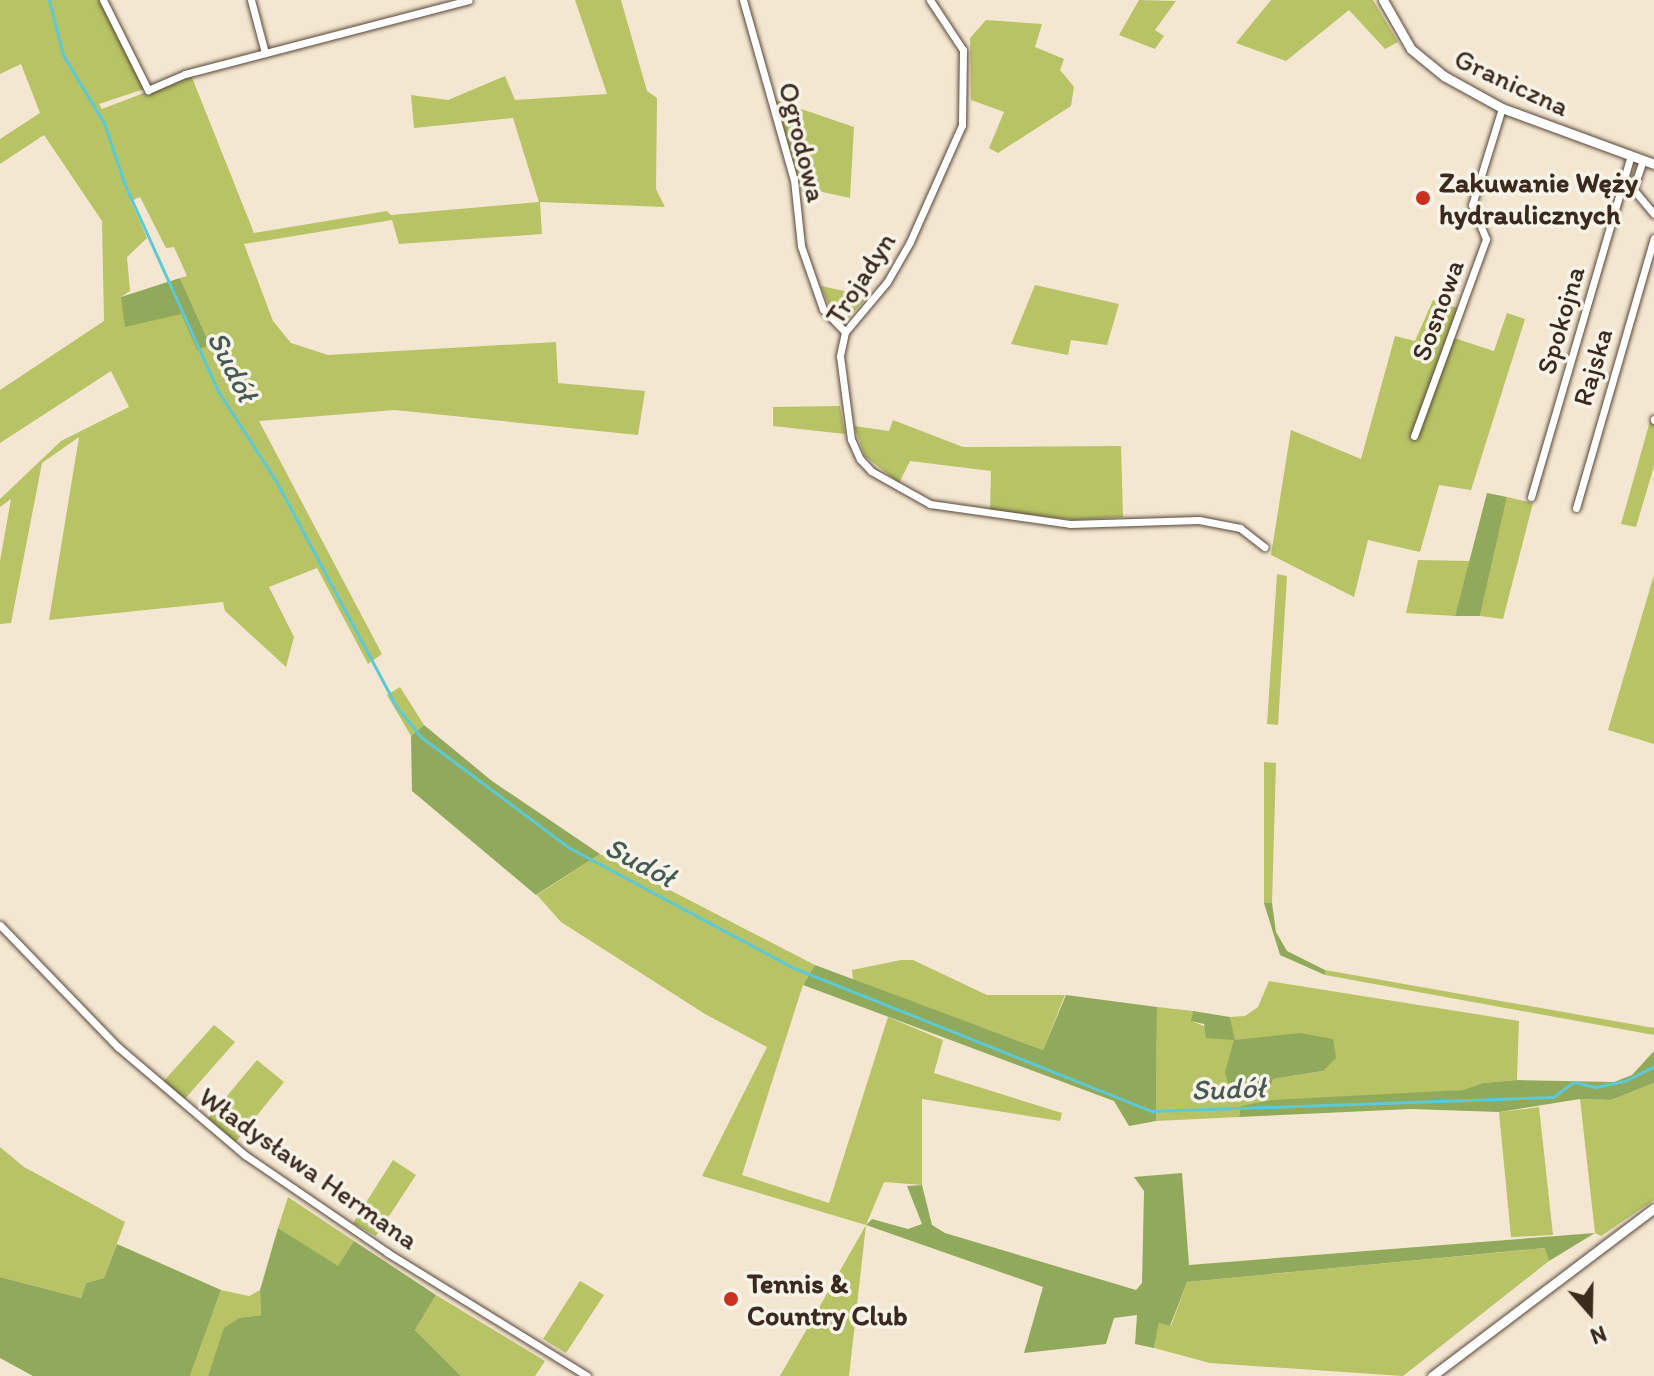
<!DOCTYPE html>
<html>
<head>
<meta charset="utf-8">
<style>
	body { margin:0 }
	#map { position:relative; width:1654px; height:1376px; overflow:hidden; background:#f4e7d1; font-family:Itim,sans-serif }
	div>[style] { position:absolute }
	[style*='--x'] { left:calc(var(--x)*1px); top:calc(var(--y)*1px); width:calc(var(--w)*1px); rotate:calc(var(--a)*1deg) }
	.green>* { inset:0; background:#b7c365 }
	.forest>* { inset:0; background:#91a95a }
	.stream>* { height:3px; margin:-1.5px; padding:0 1.5px; transform-origin:1.5px; border-radius:1.5px; background:#5dc9d5 }
	.roads { filter:drop-shadow(0 0 2px #574639) drop-shadow(0 0 2px #574639) }
	.minor>* { height:7px; margin:-3.5px; padding:0 3.5px; transform-origin:3.5px; border-radius:3.5px; background:#fff }
	.tertiary>* { height:9px; margin:-4.5px; padding:0 4.5px; transform-origin:4.5px; border-radius:4.5px; background:#fff }
	.dots>* { width:22px; height:22px; translate:-50% -50%; box-sizing:border-box; border:4px solid #f7f3e8; border-radius:50% }
	span { translate:-50% -50%; white-space:nowrap; text-align:center; line-height:1.15; -webkit-text-stroke:7px #f7f3e8; paint-order:stroke }
	.street-label { font-size:28px; color:#3b2a1e }
	.poi-label { font-size:28px; color:#3b2a1e; font-weight:700 }
	.left { translate:0 -50%; text-align:left }
	.water-label { font-size:30px; color:#455a55; font-style:italic }
	.north { position:absolute; left:1550px; top:1272px; width:80px; height:80px; -webkit-text-stroke:6px #f7f3e8; paint-order:stroke; rotate:160deg; font-size:22px; font-weight:700; line-height:32px; text-align:center; color:#3b2a1e }
	.north::after { content:''; display:block; margin:auto; width:28px; height:36px; background:#3b2a1e; clip-path:polygon(50% 0,100% 100%,50% 72%,0 100%) }
</style>
</head>
<body>
<div id="map">
	<div class="green">
		<i style="clip-path:polygon(evenodd,0 0,101px 0,144px 89px,99px 104px,102px 109px,191px 75px,254px 233px,387px 211px,391px 215px,539px 202px,513px 118px,414px 128px,411px 95px,448px 100px,505px 76px,515px 100px,607px 94px,575px 0,621px 0,647px 91px,657px 98px,656px 189px,665px 207px,540px 202px,542px 234px,399px 244px,392px 220px,244px 244px,273px 321px,291px 343px,328px 355px,556px 342px,558px 383px,645px 391px,638px 435px,395px 410px,259px 421px,382px 654px,368px 664px,317px 568px,269px 587px,294px 637px,286px 667px,225px 611px,223px 602px,49px 620px,79px 437px,42px 463px,11px 623px,0 624px,0 561px,11px 499px,0 507px,0 499px,61px 441px,129px 407px,111px 371px,0 443px,0 390px,104px 321px,102px 221px,44px 135px,0 164px,0 139px,40px 113px,21px 64px,0 74px,0 0,140px 197px,166px 248px,174px 247px,187px 276px,180px 278px,210px 345px,197px 349px,181px 314px,121px 297px,130px 291px,127px 257px,147px 238px,131px 201px,140px 197px)"></i>
		<i style="clip-path:polygon(1139px 0,1176px 1px,1155px 30px,1164px 36px,1155px 49px,1119px 35px)"></i>
		<i style="clip-path:polygon(1271px 0,1373px 0,1398px 42px,1385px 49px,1349px 10px,1286px 61px,1236px 43px)"></i>
		<i style="clip-path:polygon(986px 20px,1042px 24px,1035px 47px,1064px 59px,1060px 70px,1074px 87px,1071px 106px,998px 153px,989px 148px,1004px 112px,971px 100px,970px 38px)"></i>
		<i style="clip-path:polygon(775px 100px,854px 127px,850px 198px,800px 187px)"></i>
		<i style="clip-path:polygon(1035px 285px,1119px 304px,1107px 345px,1071px 340px,1068px 355px,1011px 344px)"></i>
		<i style="clip-path:polygon(821px 286px,868px 296px,843px 324px,833px 316px)"></i>
		<i style="clip-path:polygon(1433px 300px,1464px 310px,1454px 338px,1494px 351px,1507px 313px,1525px 319px,1471px 490px,1439px 485px,1420px 552px,1368px 540px,1354px 597px,1271px 555px,1291px 430px,1361px 459px,1395px 336px,1415px 341px)"></i>
		<i style="clip-path:polygon(840px 406px,845px 434px,773px 426px,773px 407px)"></i>
		<i style="clip-path:polygon(893px 420px,963px 447px,1121px 446px,1123px 517px,1074px 520px,990px 510px,991px 471px,910px 461px,899px 483px,865px 456px,854px 426px,889px 431px)"></i>
		<i style="clip-path:polygon(1650px 421px,1654px 422px,1654px 466px,1636px 527px,1621px 524px)"></i>
		<i style="clip-path:polygon(1507px 497px,1533px 503px,1503px 619px,1480px 616px)"></i>
		<i style="clip-path:polygon(1418px 560px,1470px 561px,1455px 616px,1406px 613px)"></i>
		<i style="clip-path:polygon(1277px 574px,1287px 576px,1278px 725px,1267px 724px)"></i>
		<i style="clip-path:polygon(1654px 575px,1654px 744px,1608px 730px)"></i>
		<i style="clip-path:polygon(400px 687px,424px 725px,411px 736px,387px 695px)"></i>
		<i style="clip-path:polygon(1264px 762px,1276px 763px,1272px 903px,1264px 903px)"></i>
		<i style="clip-path:polygon(600px 854px,815px 965px,803px 985px,742px 1175px,829px 1203px,888px 1017px,943px 1040px,934px 1073px,1062px 1113px,1060px 1121px,922px 1099px,922px 1185px,884px 1182px,866px 1225px,849px 1376px,780px 1376px,866px 1225px,702px 1176px,767px 1047px,705px 1014px,561px 922px,537px 895px)"></i>
		<i style="clip-path:polygon(901px 960px,913px 960px,987px 995px,1065px 995px,1043px 1050px,853px 980px,852px 970px)"></i>
		<i style="clip-path:polygon(1325px 970px,1654px 1028px,1654px 1035px,1325px 975px)"></i>
		<i style="clip-path:polygon(evenodd,1269px 981px,1519px 1021px,1517px 1080px,1483px 1083px,1464px 1090px,1241px 1106px,1239px 1117px,1156px 1121px,1157px 1007px,1193px 1011px,1192px 1021px,1234px 1039px,1230px 1017px,1245px 1016px,1258px 1007px,1269px 981px,1234px 1040px,1324px 1071px,1273px 1079px,1270px 1089px,1234px 1040px)"></i>
		<i style="clip-path:polygon(214px 1025px,235px 1042px,183px 1101px,162px 1083px)"></i>
		<i style="clip-path:polygon(257px 1060px,284px 1082px,235px 1143px,206px 1121px)"></i>
		<i style="clip-path:polygon(1654px 1083px,1654px 1200px,1601px 1236px,1595px 1233px,1580px 1099px,1611px 1100px)"></i>
		<i style="clip-path:polygon(1539px 1107px,1553px 1235px,1511px 1237px,1499px 1112px)"></i>
		<i style="clip-path:polygon(0 1147px,24px 1167px,125px 1222px,104px 1278px,86px 1283px,81px 1298px,0 1277px)"></i>
		<i style="clip-path:polygon(393px 1160px,416px 1175px,376px 1236px,353px 1223px)"></i>
		<i style="clip-path:polygon(288px 1197px,354px 1241px,338px 1267px,278px 1228px)"></i>
		<i style="clip-path:polygon(1546px 1248px,1549px 1261px,1403px 1376px,1210px 1363px,1154px 1348px,1159px 1323px,1171px 1326px,1187px 1282px)"></i>
		<i style="clip-path:polygon(580px 1281px,604px 1295px,566px 1353px,543px 1339px)"></i>
		<i style="clip-path:polygon(221px 1290px,249px 1296px,260px 1290px,261px 1315px,239px 1318px,225px 1328px,208px 1376px,190px 1376px)"></i>
		<i style="clip-path:polygon(436px 1295px,545px 1361px,535px 1376px,461px 1376px,415px 1330px)"></i>
	</div>
	<div class="forest">
		<i style="clip-path:polygon(180px 278px,210px 345px,197px 350px,181px 314px,125px 327px,121px 297px)"></i>
		<i style="clip-path:polygon(1487px 493px,1507px 497px,1480px 616px,1455px 616px)"></i>
		<i style="clip-path:polygon(424px 725px,492px 781px,600px 854px,536px 895px,412px 791px,411px 736px)"></i>
		<i style="clip-path:polygon(1264px 903px,1272px 903px,1276px 932px,1287px 951px,1325px 970px,1325px 975px,1280px 955px)"></i>
		<i style="clip-path:polygon(815px 965px,1043px 1050px,1066px 995px,1157px 1007px,1156px 1121px,1129px 1126px,1114px 1101px,803px 985px)"></i>
		<i style="clip-path:polygon(1193px 1011px,1230px 1017px,1235px 1040px,1300px 1033px,1333px 1039px,1336px 1058px,1323px 1071px,1273px 1079px,1270px 1089px,1228px 1083px,1225px 1072px,1234px 1040px,1206px 1038px,1204px 1024px,1191px 1021px)"></i>
		<i style="clip-path:polygon(1654px 1051px,1654px 1083px,1611px 1100px,1580px 1099px,1499px 1112px,1411px 1109px,1239px 1117px,1241px 1106px,1272px 1100px,1463px 1090px,1483px 1083px,1517px 1080px,1614px 1082px,1632px 1075px)"></i>
		<i style="clip-path:polygon(1182px 1173px,1189px 1265px,1595px 1233px,1549px 1261px,1545px 1248px,1187px 1282px,1170px 1326px,1159px 1323px,1154px 1348px,1135px 1344px,1137px 1315px,1114px 1318px,1106px 1344px,1024px 1353px,1043px 1287px,866px 1225px,872px 1219px,908px 1229px,922px 1224px,907px 1186px,922px 1185px,932px 1225px,945px 1233px,1136px 1290px,1142px 1283px,1144px 1191px,1134px 1177px)"></i>
		<i style="clip-path:polygon(278px 1228px,338px 1266px,354px 1241px,436px 1295px,415px 1330px,461px 1376px,208px 1376px,224px 1328px,239px 1318px,261px 1315px,260px 1290px)"></i>
		<i style="clip-path:polygon(117px 1244px,221px 1290px,190px 1376px,33px 1376px,0 1358px,0 1277px,81px 1298px,86px 1283px,104px 1278px)"></i>
	</div>
	<div class="stream">
		<i style="--x:49;--y:0;--w:57;--a:75.7"></i>
		<i style="--x:63;--y:55;--w:79;--a:58.9"></i>
		<i style="--x:104;--y:123;--w:65;--a:71.3"></i>
		<i style="--x:125;--y:185;--w:226;--a:65.7"></i>
		<i style="--x:218;--y:391;--w:107;--a:57.2"></i>
		<i style="--x:276;--y:481;--w:255;--a:61.9"></i>
		<i style="--x:396;--y:706;--w:40;--a:51"></i>
		<i style="--x:421;--y:737;--w:184;--a:36.8"></i>
		<i style="--x:568;--y:847;--w:256;--a:28.2"></i>
		<i style="--x:794;--y:968;--w:386;--a:21.8"></i>
		<i style="--x:1152;--y:1111;--w:401;--a:-2"></i>
		<i style="--x:1553;--y:1097;--w:26;--a:-36"></i>
		<i style="--x:1574;--y:1082;--w:23;--a:13"></i>
		<i style="--x:1596;--y:1087;--w:30;--a:-12"></i>
		<i style="--x:1625;--y:1081;--w:33;--a:-27"></i>
	</div>
	<div class="roads">
		<div class="minor">
			<i style="--x:103;--y:0;--w:101;--a:63.4"></i>
			<i style="--x:148;--y:90;--w:40;--a:-23.4"></i>
			<i style="--x:185;--y:74;--w:293;--a:-14.6"></i>
			<i style="--x:251;--y:0;--w:55;--a:75.2"></i>
			<i style="--x:743;--y:0;--w:187;--a:74.2"></i>
			<i style="--x:794;--y:180;--w:66;--a:83.9"></i>
			<i style="--x:801;--y:246;--w:67;--a:70.8"></i>
			<i style="--x:823;--y:309;--w:32;--a:46"></i>
			<i style="--x:930;--y:0;--w:60;--a:56.6"></i>
			<i style="--x:963;--y:50;--w:75;--a:90.8"></i>
			<i style="--x:962;--y:125;--w:128;--a:114"></i>
			<i style="--x:910;--y:242;--w:46;--a:119.9"></i>
			<i style="--x:887;--y:282;--w:65;--a:130"></i>
			<i style="--x:845;--y:332;--w:25;--a:102"></i>
			<i style="--x:840;--y:356;--w:84;--a:82.5"></i>
			<i style="--x:851;--y:439;--w:22;--a:66"></i>
			<i style="--x:860;--y:459;--w:16;--a:47"></i>
			<i style="--x:871;--y:471;--w:68;--a:29.2"></i>
			<i style="--x:930;--y:504;--w:141;--a:8.1"></i>
			<i style="--x:1070;--y:524;--w:129;--a:-1.8"></i>
			<i style="--x:1199;--y:520;--w:42;--a:11"></i>
			<i style="--x:1240;--y:528;--w:31;--a:38"></i>
			<i style="--x:1643;--y:160;--w:31;--a:109"></i>
			<i style="--x:1633;--y:189;--w:33;--a:50"></i>
			<i style="--x:1654;--y:420;--w:1;--a:-90"></i>
			<i style="--x:1414;--y:436;--w:210;--a:-69.9"></i>
			<i style="--x:1486;--y:239;--w:37;--a:-112"></i>
			<i style="--x:1472;--y:205;--w:102;--a:-72.8"></i>
			<i style="--x:1531;--y:497;--w:356;--a:-73.7"></i>
			<i style="--x:1576;--y:508;--w:281;--a:-73.9"></i>
			<i style="--x:0;--y:925;--w:170;--a:46"></i>
			<i style="--x:118;--y:1047;--w:167;--a:40.4"></i>
			<i style="--x:245;--y:1155;--w:173;--a:34.4"></i>
			<i style="--x:388;--y:1253;--w:234;--a:31.7"></i>
		</div>
		<div class="tertiary">
			<i style="--x:1383;--y:0;--w:56;--a:60.3"></i>
			<i style="--x:1411;--y:49;--w:43;--a:39.3"></i>
			<i style="--x:1444;--y:76;--w:66;--a:28.9"></i>
			<i style="--x:1502;--y:108;--w:162;--a:20.2"></i>
			<i style="--x:1432;--y:1376;--w:278;--a:-37.1"></i>
		</div>
	</div>
	<div class="dots">
		<i style="left:1423px;top:198px;background:#c8321e"></i>
		<i style="left:731px;top:1299px;background:#c8321e"></i>
	</div>
	<div class="street-label">
		<span style="left:1512px;top:82px;rotate:25deg">Graniczna</span>
		<span style="left:803px;top:142px;rotate:76deg">Ogrodowa</span>
		<span style="left:860px;top:278px;rotate:-57deg">Trojadyn</span>
		<span style="left:1437px;top:310px;rotate:-70deg">Sosnowa</span>
		<span style="left:1560px;top:320px;rotate:-74deg">Spokojna</span>
		<span style="left:1592px;top:367px;rotate:-74deg">Rajska</span>
		<span style="left:309px;top:1168px;rotate:35deg">Władysława Hermana</span>
	</div>
	<div class="poi-label">
		<span class="left" style="left:1439px;top:198px">Zakuwanie Węży<br>hydraulicznych</span>
		<span class="left" style="left:747px;top:1299px">Tennis &amp;<br>Country Club</span>
	</div>
	<div class="water-label">
		<span style="left:232px;top:366px;rotate:63deg">Sudół</span>
		<span style="left:640px;top:862px;rotate:28deg">Sudół</span>
		<span style="left:1228px;top:1089px;rotate:-2deg">Sudół</span>
	</div>
	<div class="north">N</div>
</div>
</body>
</html>
